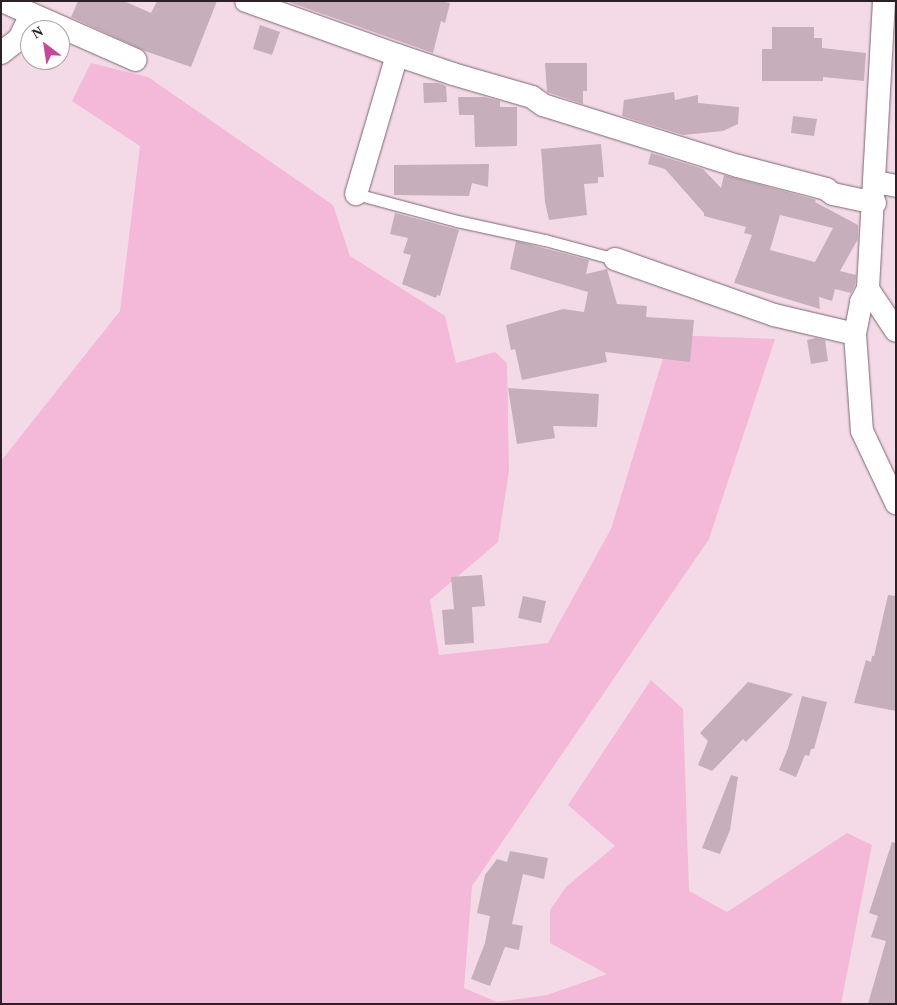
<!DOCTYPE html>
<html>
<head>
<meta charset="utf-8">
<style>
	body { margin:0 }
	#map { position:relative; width:897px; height:1005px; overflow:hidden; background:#f4dae7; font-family:"Times New Roman",serif }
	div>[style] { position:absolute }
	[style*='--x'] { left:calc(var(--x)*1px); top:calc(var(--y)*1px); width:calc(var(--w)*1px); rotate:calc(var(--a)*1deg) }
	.green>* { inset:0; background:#f4b8d8 }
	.building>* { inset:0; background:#c7aebb }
	.roads { filter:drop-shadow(0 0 1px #7c6671) drop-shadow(0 0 1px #7c6671) }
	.lane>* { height:11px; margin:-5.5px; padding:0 5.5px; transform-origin:5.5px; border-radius:5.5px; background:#fff }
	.street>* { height:22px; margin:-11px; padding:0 11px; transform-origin:11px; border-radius:11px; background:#fff }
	span { translate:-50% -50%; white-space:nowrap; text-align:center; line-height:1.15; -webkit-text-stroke:5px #fff; paint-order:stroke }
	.frame { position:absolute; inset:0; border:2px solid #2b2126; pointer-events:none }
	.north { position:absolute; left:20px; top:20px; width:50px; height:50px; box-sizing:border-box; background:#fff; border:1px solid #aaa6a8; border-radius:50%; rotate:329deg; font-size:14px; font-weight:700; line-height:20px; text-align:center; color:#2b2126 }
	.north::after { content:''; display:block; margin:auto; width:18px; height:22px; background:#c64896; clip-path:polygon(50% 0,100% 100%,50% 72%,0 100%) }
</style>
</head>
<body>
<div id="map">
	<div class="green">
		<i style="clip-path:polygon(91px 63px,148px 77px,333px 205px,350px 256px,445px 316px,456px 363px,495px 352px,507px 363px,509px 471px,498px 542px,430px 600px,439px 655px,548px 643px,611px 529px,670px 335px,775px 339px,709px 539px,472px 886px,464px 988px,497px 1002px,547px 995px,607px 974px,550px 943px,550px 910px,566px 887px,615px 846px,568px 805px,651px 680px,683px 709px,689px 891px,727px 912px,847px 833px,872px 845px,841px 1004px,1px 1004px,1px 461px,120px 311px,140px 146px,72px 101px)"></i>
	</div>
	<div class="building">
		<i style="clip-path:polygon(78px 1px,124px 1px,151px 13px,157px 1px,217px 1px,191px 67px,145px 51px,71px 17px)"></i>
		<i style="clip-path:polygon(286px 1px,439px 1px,450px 3px,445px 23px,441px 21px,433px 53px)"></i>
		<i style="clip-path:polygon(260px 25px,280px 32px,272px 55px,253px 49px)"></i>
		<i style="clip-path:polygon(772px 27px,814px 27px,814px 38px,822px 38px,822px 48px,866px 53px,864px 81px,823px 77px,823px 81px,762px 81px,762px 49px,772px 49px)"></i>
		<i style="clip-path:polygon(545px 63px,587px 63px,587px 91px,583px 91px,583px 104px,547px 92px)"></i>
		<i style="clip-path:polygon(423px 83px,438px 83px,446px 86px,447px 102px,424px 103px)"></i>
		<i style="clip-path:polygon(674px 92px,675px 100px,698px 95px,698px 103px,739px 107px,738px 124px,723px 131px,683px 135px,622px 116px,624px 100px)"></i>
		<i style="clip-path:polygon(458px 97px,484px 97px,500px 101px,500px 107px,517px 107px,517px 146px,475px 147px,474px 115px,459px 115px)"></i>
		<i style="clip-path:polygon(793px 116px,817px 119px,814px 136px,791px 133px)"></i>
		<i style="clip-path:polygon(601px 144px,604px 177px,598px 177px,598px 183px,584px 184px,587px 215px,549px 220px,545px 202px,541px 149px)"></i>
		<i style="clip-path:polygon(evenodd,651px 153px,703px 169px,721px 188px,724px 175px,816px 200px,815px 202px,858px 225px,858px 239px,840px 271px,856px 275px,855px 285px,851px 293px,835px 289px,832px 301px,819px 297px,820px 309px,734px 283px,752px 235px,744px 233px,746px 227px,704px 216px,704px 213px,665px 169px,648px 164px,651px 153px,780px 215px,833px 228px,815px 262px,770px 250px,780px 215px)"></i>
		<i style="clip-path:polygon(489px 164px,488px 187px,472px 183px,469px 196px,394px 195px,394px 165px)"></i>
		<i style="clip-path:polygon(395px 213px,459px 230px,440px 296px,437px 295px,436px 298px,402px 284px,411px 255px,403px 253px,408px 238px,390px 234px)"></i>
		<i style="clip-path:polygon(516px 241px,589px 260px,586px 274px,607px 269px,617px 304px,647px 306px,646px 317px,694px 320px,690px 362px,605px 352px,607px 362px,522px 380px,515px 349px,511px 350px,506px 325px,563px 309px,584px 312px,588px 292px,510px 269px)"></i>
		<i style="clip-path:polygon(816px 338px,825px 340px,828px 361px,811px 364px,807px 340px)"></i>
		<i style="clip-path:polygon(508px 388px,599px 394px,597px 427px,553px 426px,555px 438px,517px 444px)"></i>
		<i style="clip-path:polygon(482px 575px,485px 606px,472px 607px,474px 643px,445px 645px,442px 610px,454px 609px,451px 577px)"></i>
		<i style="clip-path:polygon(888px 595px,896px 596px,896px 711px,854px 703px,866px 660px,871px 662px,872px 656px,874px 656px)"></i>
		<i style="clip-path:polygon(523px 596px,546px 601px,541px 623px,518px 618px)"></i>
		<i style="clip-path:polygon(748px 682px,793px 694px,746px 742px,743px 739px,712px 771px,698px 765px,708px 741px,700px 733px)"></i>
		<i style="clip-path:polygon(802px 696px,827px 702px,814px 749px,811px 749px,809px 756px,805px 755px,796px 777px,779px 770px,788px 748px)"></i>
		<i style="clip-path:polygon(731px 775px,738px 777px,730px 830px,720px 854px,702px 848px)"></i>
		<i style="clip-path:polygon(892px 842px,896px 843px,896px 1004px,868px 1004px,886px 941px,871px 937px,878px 916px,869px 913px)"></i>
		<i style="clip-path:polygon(510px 851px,548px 858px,544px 879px,523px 874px,512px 924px,523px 926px,519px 950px,505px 947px,490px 986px,471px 979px,485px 943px,490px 916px,477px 913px,485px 875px,497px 859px,507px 862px)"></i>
	</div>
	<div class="roads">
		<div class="lane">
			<i style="--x:356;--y:194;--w:105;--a:15"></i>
			<i style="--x:457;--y:221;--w:90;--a:12.2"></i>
			<i style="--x:545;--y:240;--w:73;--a:15.2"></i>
		</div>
		<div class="street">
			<i style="--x:2;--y:1;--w:146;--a:23.8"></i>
			<i style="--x:246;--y:1;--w:160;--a:19.7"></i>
			<i style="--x:397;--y:55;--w:145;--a:106.4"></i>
			<i style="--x:884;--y:1;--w:288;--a:93.2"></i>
			<i style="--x:868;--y:289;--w:50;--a:56.3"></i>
			<i style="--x:1;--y:53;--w:23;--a:-38"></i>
			<i style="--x:19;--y:39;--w:28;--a:-64"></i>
			<i style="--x:397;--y:55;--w:59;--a:18.7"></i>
			<i style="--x:453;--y:74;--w:82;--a:16.2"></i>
			<i style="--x:532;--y:97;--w:14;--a:36"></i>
			<i style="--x:543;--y:105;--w:204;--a:17.4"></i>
			<i style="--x:738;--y:166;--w:91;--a:14.6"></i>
			<i style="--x:826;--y:189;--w:9;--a:36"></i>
			<i style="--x:833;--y:194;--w:43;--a:12.1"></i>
			<i style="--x:876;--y:182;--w:20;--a:11"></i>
			<i style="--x:615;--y:259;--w:169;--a:19.4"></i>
			<i style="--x:774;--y:315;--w:83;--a:13.2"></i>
			<i style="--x:855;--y:334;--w:33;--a:-79"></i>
			<i style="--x:861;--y:302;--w:15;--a:-62"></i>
			<i style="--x:855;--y:334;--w:97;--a:85.9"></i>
			<i style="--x:862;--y:431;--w:80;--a:64.7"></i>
		</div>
	</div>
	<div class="frame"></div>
	<div class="north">N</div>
</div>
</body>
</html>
